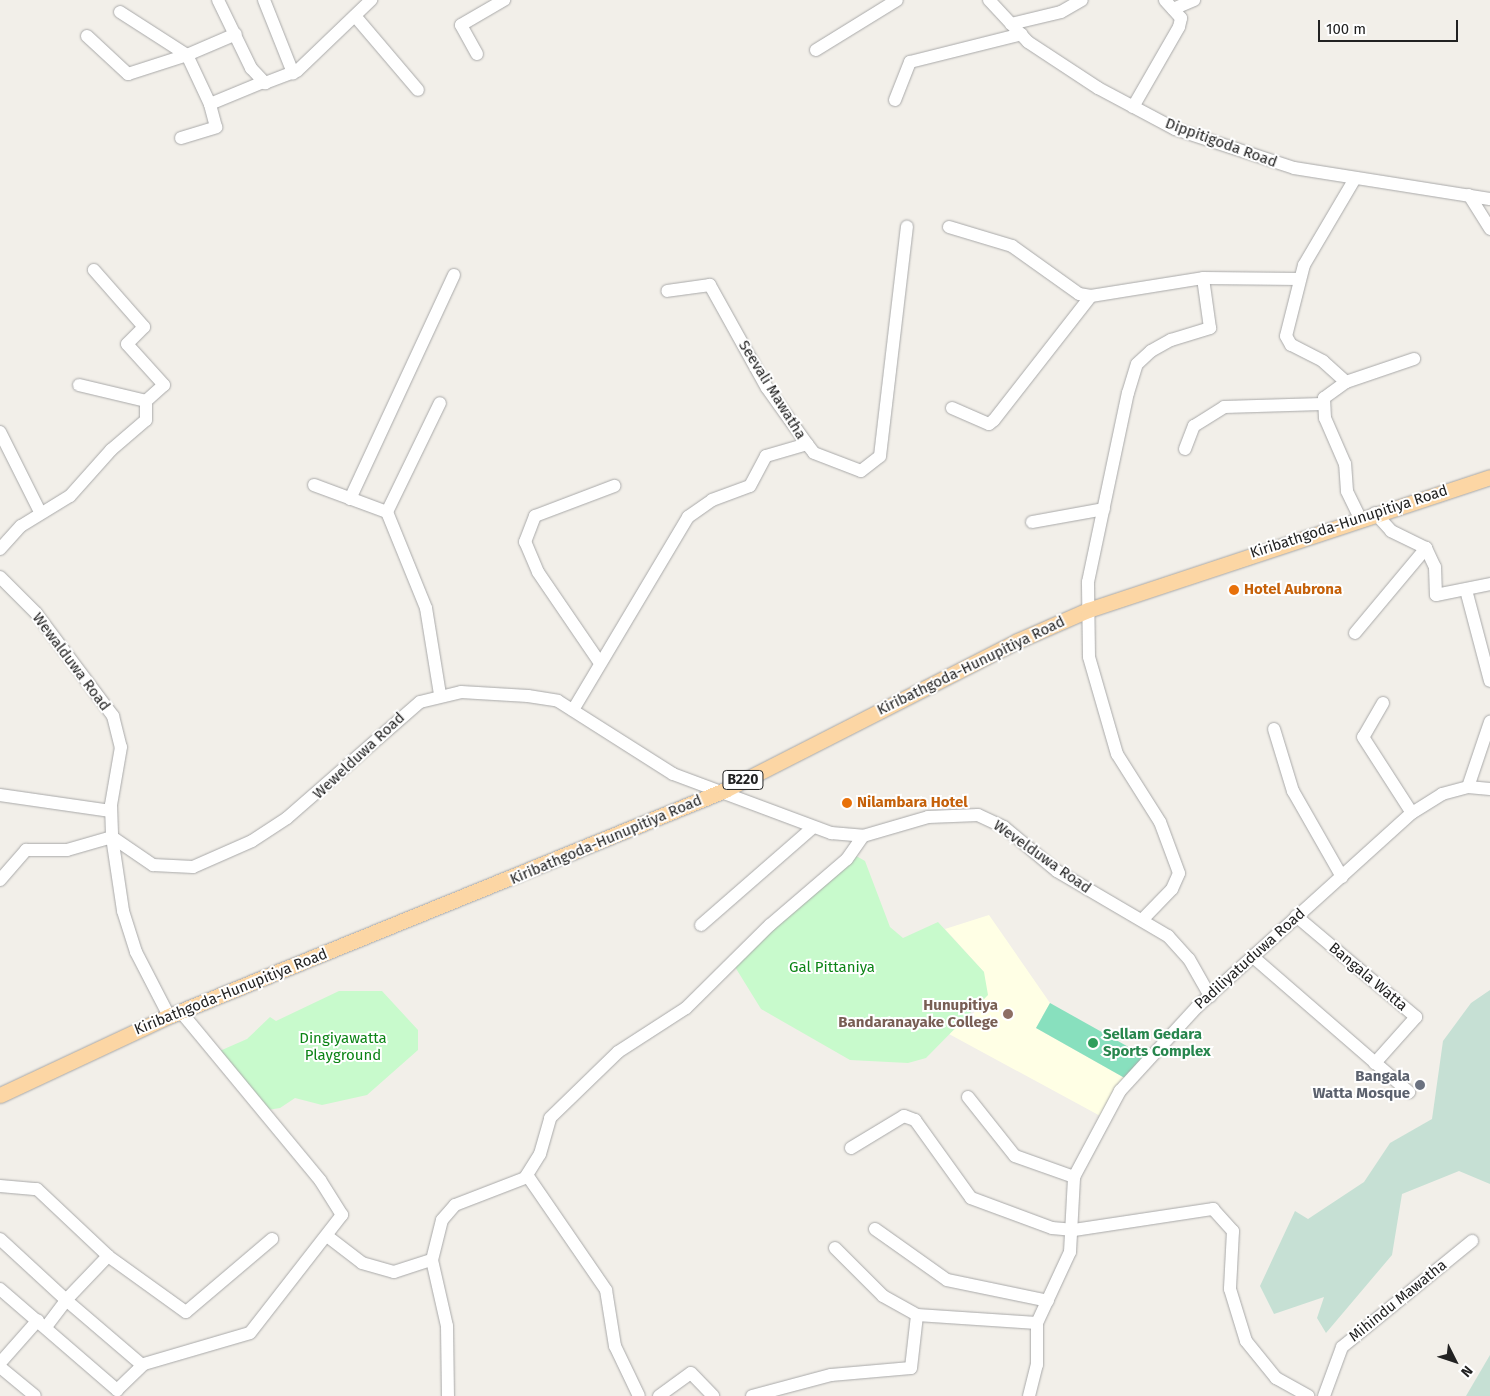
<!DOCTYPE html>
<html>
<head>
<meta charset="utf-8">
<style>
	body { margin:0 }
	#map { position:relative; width:1490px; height:1396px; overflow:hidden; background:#f2efe9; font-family:"Fira Sans",sans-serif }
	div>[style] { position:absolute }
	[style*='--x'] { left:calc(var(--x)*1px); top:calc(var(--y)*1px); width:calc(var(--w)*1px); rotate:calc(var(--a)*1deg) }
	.education>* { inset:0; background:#ffffe5 }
	.wetland>* { inset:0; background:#c6e0d4 }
	.park>* { inset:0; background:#c8facc }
	.pitch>* { inset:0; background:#88e0be }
	.roads { filter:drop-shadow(0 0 1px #a9a9a9) drop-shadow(0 0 1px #a9a9a9) }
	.minor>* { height:12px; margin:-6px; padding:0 6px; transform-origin:6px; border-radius:6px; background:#fff }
	.major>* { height:15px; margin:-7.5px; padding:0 7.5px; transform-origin:7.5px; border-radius:7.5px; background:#fcd6a4 }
	.dots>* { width:14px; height:14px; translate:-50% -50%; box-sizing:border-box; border:2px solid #fff; border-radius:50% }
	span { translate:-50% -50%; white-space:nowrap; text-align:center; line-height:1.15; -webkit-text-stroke:4px #fff; paint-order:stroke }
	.shield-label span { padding:1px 4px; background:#fff; border:1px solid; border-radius:4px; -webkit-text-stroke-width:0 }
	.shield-label { font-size:14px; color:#222; font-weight:700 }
	.street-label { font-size:15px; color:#222 }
	.food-label { font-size:15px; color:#c56008; font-weight:700 }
	.left { translate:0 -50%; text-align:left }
	.park-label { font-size:15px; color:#0c8416 }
	.education-label { font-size:15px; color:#785e54; font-weight:700 }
	.right { translate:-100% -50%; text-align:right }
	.leisure-label { font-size:15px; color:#27864d; font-weight:700 }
	.worship-label { font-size:15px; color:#5b616d; font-weight:700 }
	.north { position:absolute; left:1430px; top:1336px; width:50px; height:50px; -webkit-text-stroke:4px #fff; paint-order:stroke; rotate:131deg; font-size:14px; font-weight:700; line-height:20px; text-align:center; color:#222 }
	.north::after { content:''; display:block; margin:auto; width:18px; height:22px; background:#222; clip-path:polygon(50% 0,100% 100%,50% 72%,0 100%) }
	.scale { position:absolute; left:1318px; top:20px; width:140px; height:22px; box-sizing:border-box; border:2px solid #222; border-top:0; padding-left:6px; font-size:15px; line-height:18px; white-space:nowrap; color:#222; -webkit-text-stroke:4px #fff; paint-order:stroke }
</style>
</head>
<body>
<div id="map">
	<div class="education">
		<i style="clip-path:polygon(989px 915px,1050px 1003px,1036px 1028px,1130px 1081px,1104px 1118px,949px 1034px,978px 1009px,984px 972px,945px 929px)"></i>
	</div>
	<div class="wetland">
		<i style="clip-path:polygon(1490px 990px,1490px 1184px,1459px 1171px,1402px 1194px,1392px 1255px,1326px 1333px,1317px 1318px,1324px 1297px,1274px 1314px,1260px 1286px,1295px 1211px,1308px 1219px,1364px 1182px,1390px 1143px,1432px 1119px,1443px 1041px,1471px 1003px)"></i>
		<i style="clip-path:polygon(1490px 1355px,1490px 1396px,1466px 1396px)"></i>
	</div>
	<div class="park">
		<i style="clip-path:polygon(851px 853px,865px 861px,890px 927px,903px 938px,938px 922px,984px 972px,988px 995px,926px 1058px,908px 1063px,850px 1060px,761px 1009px,732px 962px)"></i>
		<i style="clip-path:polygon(339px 991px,382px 991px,418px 1030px,418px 1050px,367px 1095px,322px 1105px,295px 1098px,280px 1108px,261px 1111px,215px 1053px,247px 1039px,270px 1017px,276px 1021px)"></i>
	</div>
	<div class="pitch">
		<i style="clip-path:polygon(1050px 1003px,1150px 1059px,1130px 1081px,1036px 1028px)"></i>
	</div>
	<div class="roads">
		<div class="minor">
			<i style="--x:218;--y:0;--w:76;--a:64.1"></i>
			<i style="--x:251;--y:68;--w:21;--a:47"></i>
			<i style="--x:265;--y:83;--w:34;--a:-21"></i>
			<i style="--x:297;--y:71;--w:103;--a:-43.8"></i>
			<i style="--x:264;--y:0;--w:79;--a:68.3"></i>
			<i style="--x:989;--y:0;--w:57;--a:47.1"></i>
			<i style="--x:1028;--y:42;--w:84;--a:33.3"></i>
			<i style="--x:1098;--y:88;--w:87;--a:28"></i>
			<i style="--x:1175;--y:129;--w:125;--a:18.1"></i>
			<i style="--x:1294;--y:168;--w:198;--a:9"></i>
			<i style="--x:1173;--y:9;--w:23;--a:-23"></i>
			<i style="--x:120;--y:12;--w:80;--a:32.7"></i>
			<i style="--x:187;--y:55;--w:53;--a:-23.2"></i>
			<i style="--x:355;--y:16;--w:97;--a:49.6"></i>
			<i style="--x:1011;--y:24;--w:51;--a:-13.5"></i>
			<i style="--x:1061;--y:12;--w:24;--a:-30"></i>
			<i style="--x:87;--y:36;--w:56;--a:42.8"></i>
			<i style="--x:128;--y:74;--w:62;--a:-17.9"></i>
			<i style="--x:187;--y:55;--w:54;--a:64.9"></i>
			<i style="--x:210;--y:104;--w:57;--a:-22.5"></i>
			<i style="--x:816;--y:50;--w:95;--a:-31.7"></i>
			<i style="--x:477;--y:54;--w:33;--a:-119"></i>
			<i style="--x:461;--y:25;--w:50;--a:-30.2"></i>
			<i style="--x:895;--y:100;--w:41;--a:-68.5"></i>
			<i style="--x:910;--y:62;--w:115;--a:-14"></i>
			<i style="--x:1133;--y:107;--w:92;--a:-60.1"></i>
			<i style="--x:1179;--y:27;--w:9;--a:-77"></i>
			<i style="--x:1181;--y:18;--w:24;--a:-132"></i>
			<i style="--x:181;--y:138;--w:37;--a:-17"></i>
			<i style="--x:216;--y:127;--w:24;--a:-105"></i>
			<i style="--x:1469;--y:195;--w:40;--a:58"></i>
			<i style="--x:949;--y:227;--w:66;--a:16.8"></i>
			<i style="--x:1012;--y:246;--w:82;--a:35.6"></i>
			<i style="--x:1079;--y:294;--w:12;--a:9"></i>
			<i style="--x:1091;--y:296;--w:113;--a:-9.1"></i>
			<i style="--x:1346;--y:382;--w:31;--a:-138"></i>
			<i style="--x:1323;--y:361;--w:36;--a:-153"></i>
			<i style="--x:1291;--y:345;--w:10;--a:-119"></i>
			<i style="--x:1286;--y:336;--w:73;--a:-75.8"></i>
			<i style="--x:1304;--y:265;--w:99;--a:-59.5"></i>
			<i style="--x:79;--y:385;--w:69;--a:13.4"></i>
			<i style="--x:952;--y:408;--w:40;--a:23.4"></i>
			<i style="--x:989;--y:424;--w:6;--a:-39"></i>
			<i style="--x:994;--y:420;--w:157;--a:-52"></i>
			<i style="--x:0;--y:432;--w:89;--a:63.4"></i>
			<i style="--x:807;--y:444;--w:11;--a:52"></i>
			<i style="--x:814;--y:453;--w:50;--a:21"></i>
			<i style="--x:861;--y:471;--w:24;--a:-38"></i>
			<i style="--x:880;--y:456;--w:231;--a:-83.3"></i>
			<i style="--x:1185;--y:449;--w:25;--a:-69"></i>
			<i style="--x:1194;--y:426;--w:36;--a:-32"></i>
			<i style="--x:1224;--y:407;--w:98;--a:-1.8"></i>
			<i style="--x:314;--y:485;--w:78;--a:20.3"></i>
			<i style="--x:387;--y:512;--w:104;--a:67.9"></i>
			<i style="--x:426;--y:608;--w:87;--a:80.8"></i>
			<i style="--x:350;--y:499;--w:247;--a:-65.1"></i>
			<i style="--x:387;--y:512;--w:121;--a:-64.1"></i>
			<i style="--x:1375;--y:513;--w:24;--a:48"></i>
			<i style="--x:1391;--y:531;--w:39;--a:26"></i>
			<i style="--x:1426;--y:548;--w:21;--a:65"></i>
			<i style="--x:1435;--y:567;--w:28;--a:88"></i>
			<i style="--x:1436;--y:595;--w:55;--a:-11.5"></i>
			<i style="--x:1360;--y:518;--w:30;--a:-116"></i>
			<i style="--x:1347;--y:491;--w:27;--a:-94"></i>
			<i style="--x:1345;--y:464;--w:50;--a:-113.5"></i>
			<i style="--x:1325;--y:418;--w:20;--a:-93"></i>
			<i style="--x:1324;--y:398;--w:27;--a:-36"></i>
			<i style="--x:1346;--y:382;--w:72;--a:-18.7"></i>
			<i style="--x:1032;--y:522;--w:73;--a:-10.2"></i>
			<i style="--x:0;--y:549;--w:31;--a:-48"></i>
			<i style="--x:21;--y:526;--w:57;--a:-31.5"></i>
			<i style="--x:70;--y:496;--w:62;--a:-48.3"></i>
			<i style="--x:111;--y:450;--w:46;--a:-40.6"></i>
			<i style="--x:146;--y:420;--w:19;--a:-90"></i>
			<i style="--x:146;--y:401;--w:24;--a:-42"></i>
			<i style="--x:164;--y:385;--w:55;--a:-132.1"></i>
			<i style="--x:127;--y:344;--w:24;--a:-45"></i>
			<i style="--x:144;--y:327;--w:76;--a:-131.3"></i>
			<i style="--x:0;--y:577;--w:51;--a:45"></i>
			<i style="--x:36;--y:613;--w:129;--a:53.2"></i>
			<i style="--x:113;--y:716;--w:32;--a:76"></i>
			<i style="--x:121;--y:747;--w:59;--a:99.8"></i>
			<i style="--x:111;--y:805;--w:32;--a:88"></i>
			<i style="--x:112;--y:837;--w:75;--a:81.5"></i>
			<i style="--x:123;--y:911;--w:43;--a:72.4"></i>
			<i style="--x:136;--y:952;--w:72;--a:62.7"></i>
			<i style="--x:1466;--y:590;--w:94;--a:75.2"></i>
			<i style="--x:1355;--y:633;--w:111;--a:-50.1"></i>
			<i style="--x:600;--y:663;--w:110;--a:-124.3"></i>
			<i style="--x:538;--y:572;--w:33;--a:-113"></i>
			<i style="--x:525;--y:542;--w:28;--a:-69"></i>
			<i style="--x:535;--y:516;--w:85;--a:-20.8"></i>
			<i style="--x:1383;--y:703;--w:39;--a:120"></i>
			<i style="--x:1363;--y:737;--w:90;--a:57.2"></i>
			<i style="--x:573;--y:710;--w:225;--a:-59.2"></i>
			<i style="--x:688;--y:517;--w:29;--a:-35"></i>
			<i style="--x:712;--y:500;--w:40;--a:-20.2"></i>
			<i style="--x:750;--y:486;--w:34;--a:-62"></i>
			<i style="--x:766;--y:456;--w:43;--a:-16.3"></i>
			<i style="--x:807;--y:444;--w:69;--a:-125.5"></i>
			<i style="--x:767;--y:388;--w:118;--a:-119"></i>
			<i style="--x:710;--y:285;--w:43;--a:172.1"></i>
			<i style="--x:1274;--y:729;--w:65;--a:73"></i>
			<i style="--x:1293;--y:791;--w:99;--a:60.3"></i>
			<i style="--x:1468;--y:787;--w:69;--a:-71.3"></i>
			<i style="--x:0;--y:795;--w:112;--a:8.2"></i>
			<i style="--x:112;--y:837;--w:50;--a:34.3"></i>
			<i style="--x:153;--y:865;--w:40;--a:2.9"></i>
			<i style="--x:193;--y:867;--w:64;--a:-23.8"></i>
			<i style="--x:252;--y:841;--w:42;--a:-33.3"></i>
			<i style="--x:287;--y:818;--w:176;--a:-41.1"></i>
			<i style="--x:420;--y:702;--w:42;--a:-13.7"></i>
			<i style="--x:461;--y:692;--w:67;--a:3.4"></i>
			<i style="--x:528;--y:696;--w:30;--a:9"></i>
			<i style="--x:558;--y:701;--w:136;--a:32.4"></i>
			<i style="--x:673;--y:774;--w:169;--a:20.5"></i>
			<i style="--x:831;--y:833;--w:32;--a:5"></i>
			<i style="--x:863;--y:836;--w:68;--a:-16.3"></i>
			<i style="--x:928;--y:817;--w:50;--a:-2.3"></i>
			<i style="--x:978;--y:815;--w:29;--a:25"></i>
			<i style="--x:1004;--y:827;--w:69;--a:39.7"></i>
			<i style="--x:1057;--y:871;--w:129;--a:30.4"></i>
			<i style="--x:1168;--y:936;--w:31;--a:48"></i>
			<i style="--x:1189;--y:959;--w:43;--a:60.4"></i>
			<i style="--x:0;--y:880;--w:40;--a:-49"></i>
			<i style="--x:26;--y:850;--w:41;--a:0"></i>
			<i style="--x:67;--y:850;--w:47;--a:-16.1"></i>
			<i style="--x:1296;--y:916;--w:157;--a:40.1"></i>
			<i style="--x:1416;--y:1017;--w:62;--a:131.7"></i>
			<i style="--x:1142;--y:920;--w:43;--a:-45.9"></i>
			<i style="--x:1172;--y:889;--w:17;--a:-66"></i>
			<i style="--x:1179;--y:873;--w:54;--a:-110.4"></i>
			<i style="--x:1160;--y:822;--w:80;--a:-122.3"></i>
			<i style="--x:1117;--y:754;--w:101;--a:-106.1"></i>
			<i style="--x:1089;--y:657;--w:75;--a:-90.8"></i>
			<i style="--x:1088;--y:582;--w:193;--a:-78.1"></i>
			<i style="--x:1128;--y:393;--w:30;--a:-73"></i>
			<i style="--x:1137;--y:364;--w:19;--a:-43"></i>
			<i style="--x:1151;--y:351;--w:23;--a:-29"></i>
			<i style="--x:1171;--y:340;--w:41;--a:-17.1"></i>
			<i style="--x:1210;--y:328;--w:50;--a:-98"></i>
			<i style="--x:1203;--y:278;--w:97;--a:0.6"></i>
			<i style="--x:701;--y:925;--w:147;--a:-41.1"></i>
			<i style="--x:1252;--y:956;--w:208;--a:40.9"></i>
			<i style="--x:968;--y:1097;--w:75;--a:51.5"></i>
			<i style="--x:1015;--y:1156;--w:63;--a:19.6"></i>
			<i style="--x:851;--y:1148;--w:62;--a:-31.1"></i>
			<i style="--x:904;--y:1116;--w:12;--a:20"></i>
			<i style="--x:915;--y:1120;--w:96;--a:54.3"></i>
			<i style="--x:971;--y:1198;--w:86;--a:20.3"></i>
			<i style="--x:1052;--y:1228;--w:22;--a:5"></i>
			<i style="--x:1074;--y:1230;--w:141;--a:-8.6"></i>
			<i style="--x:1213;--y:1209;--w:30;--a:48"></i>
			<i style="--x:1233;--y:1231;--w:58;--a:93"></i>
			<i style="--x:1230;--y:1289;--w:54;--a:72.9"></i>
			<i style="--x:1246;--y:1341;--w:48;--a:51"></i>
			<i style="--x:1276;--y:1378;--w:37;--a:29"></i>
			<i style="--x:527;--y:1175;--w:140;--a:55.5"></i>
			<i style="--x:606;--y:1290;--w:57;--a:80.9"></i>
			<i style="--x:615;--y:1346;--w:55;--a:64.4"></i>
			<i style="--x:0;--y:1186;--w:37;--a:5"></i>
			<i style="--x:37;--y:1189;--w:98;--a:43.3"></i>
			<i style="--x:875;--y:1229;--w:88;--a:35.3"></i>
			<i style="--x:947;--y:1280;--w:103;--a:11.7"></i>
			<i style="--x:327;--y:1236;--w:44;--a:37.6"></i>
			<i style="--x:362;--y:1263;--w:33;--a:16"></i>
			<i style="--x:394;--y:1272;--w:40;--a:-18"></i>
			<i style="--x:432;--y:1260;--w:41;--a:-76"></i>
			<i style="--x:442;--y:1220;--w:20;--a:-49"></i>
			<i style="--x:455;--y:1205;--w:75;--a:-21.1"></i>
			<i style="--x:525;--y:1178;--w:28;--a:-58"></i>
			<i style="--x:540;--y:1154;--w:37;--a:-74"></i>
			<i style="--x:550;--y:1118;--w:95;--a:-44.1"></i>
			<i style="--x:618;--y:1052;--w:81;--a:-32.9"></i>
			<i style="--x:686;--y:1008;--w:118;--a:-44.7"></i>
			<i style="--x:770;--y:925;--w:101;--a:-40.6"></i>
			<i style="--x:847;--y:859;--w:28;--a:-55"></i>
			<i style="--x:0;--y:1239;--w:90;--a:42.7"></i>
			<i style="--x:66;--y:1300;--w:61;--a:-46.3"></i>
			<i style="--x:108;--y:1256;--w:96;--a:35.7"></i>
			<i style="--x:186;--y:1312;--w:113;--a:-40.3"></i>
			<i style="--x:835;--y:1248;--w:68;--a:45"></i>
			<i style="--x:883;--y:1296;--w:39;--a:29"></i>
			<i style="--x:917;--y:1315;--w:120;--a:3.8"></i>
			<i style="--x:432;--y:1260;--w:68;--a:77.2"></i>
			<i style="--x:447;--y:1326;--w:70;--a:89.2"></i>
			<i style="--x:0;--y:1289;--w:155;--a:40.8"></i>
			<i style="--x:117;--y:1390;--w:37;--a:-44"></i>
			<i style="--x:144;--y:1364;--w:110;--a:-16.3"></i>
			<i style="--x:250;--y:1333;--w:150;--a:-52.1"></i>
			<i style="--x:342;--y:1215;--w:41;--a:-122.2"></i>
			<i style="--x:320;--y:1180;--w:219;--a:-129.6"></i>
			<i style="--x:46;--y:1327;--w:34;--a:-53"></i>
			<i style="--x:66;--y:1300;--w:100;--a:40.5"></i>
			<i style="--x:0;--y:1363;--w:57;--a:-48.5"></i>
			<i style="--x:0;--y:1367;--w:45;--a:39.6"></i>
			<i style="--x:659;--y:1396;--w:39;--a:-36"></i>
			<i style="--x:691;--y:1373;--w:32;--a:46"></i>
			<i style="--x:752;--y:1396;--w:82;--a:-14.9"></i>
			<i style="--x:831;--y:1375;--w:80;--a:-5"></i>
			<i style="--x:911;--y:1368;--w:53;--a:-83.5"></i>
			<i style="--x:1029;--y:1396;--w:32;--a:-76"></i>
			<i style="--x:1037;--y:1365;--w:42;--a:-90"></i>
			<i style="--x:1037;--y:1323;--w:78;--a:-65.1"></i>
			<i style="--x:1070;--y:1252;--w:75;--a:-86.9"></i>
			<i style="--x:1074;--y:1177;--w:98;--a:-61.9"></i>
			<i style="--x:1120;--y:1091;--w:114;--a:-47.5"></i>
			<i style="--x:1197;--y:1007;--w:290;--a:-42.1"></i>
			<i style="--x:1412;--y:813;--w:36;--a:-32"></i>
			<i style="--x:1442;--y:794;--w:27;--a:-15"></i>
			<i style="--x:1468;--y:787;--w:22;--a:5"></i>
			<i style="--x:1324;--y:1396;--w:52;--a:-69.8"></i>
			<i style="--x:1342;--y:1347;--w:168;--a:-39.2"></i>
		</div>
		<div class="major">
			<i style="--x:0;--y:1095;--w:187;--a:-25.1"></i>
			<i style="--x:169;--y:1016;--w:600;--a:-22.12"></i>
			<i style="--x:725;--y:790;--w:328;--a:-27"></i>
			<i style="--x:1017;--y:641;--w:77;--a:-23.6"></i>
			<i style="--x:1088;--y:610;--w:423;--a:-18.3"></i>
		</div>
	</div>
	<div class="dots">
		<i style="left:1234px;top:590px;background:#e8710a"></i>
		<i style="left:847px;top:803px;background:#e8710a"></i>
		<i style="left:1008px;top:1014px;background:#8d6e63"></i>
		<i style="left:1093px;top:1043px;background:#2e9e5b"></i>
		<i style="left:1420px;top:1085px;background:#6b7280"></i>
	</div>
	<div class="shield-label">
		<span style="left:743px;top:780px">B220</span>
	</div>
	<div class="street-label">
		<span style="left:1221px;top:143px;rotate:20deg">Dippitigoda Road</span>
		<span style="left:772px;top:390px;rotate:58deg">Seevali Mawatha</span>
		<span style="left:1349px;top:522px;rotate:-18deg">Kiribathgoda-Hunupitiya Road</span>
		<span style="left:71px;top:662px;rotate:53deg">Wewalduwa Road</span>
		<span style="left:971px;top:666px;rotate:-26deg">Kiribathgoda-Hunupitiya Road</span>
		<span style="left:359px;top:756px;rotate:-43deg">Wewelduwa Road</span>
		<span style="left:606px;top:840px;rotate:-23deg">Kiribathgoda-Hunupitiya Road</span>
		<span style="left:1042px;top:857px;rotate:35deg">Wevelduwa Road</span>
		<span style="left:1250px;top:959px;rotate:-42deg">Padiliyatuduwa Road</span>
		<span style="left:1368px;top:977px;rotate:40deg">Bangala Watta</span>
		<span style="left:231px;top:992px;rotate:-22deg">Kiribathgoda-Hunupitiya Road</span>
		<span style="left:1398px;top:1301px;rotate:-39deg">Mihindu Mawatha</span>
	</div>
	<div class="food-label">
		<span class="left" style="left:1244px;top:590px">Hotel Aubrona</span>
		<span class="left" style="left:857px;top:803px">Nilambara Hotel</span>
	</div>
	<div class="park-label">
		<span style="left:832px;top:968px">Gal Pittaniya</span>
		<span style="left:343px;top:1047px">Dingiyawatta<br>Playground</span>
	</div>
	<div class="education-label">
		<span class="right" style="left:998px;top:1014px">Hunupitiya<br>Bandaranayake College</span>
	</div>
	<div class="leisure-label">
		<span class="left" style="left:1103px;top:1043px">Sellam Gedara<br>Sports Complex</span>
	</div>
	<div class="worship-label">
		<span class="right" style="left:1410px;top:1085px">Bangala<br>Watta Mosque</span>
	</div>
	<div class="north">N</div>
	<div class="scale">100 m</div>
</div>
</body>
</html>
